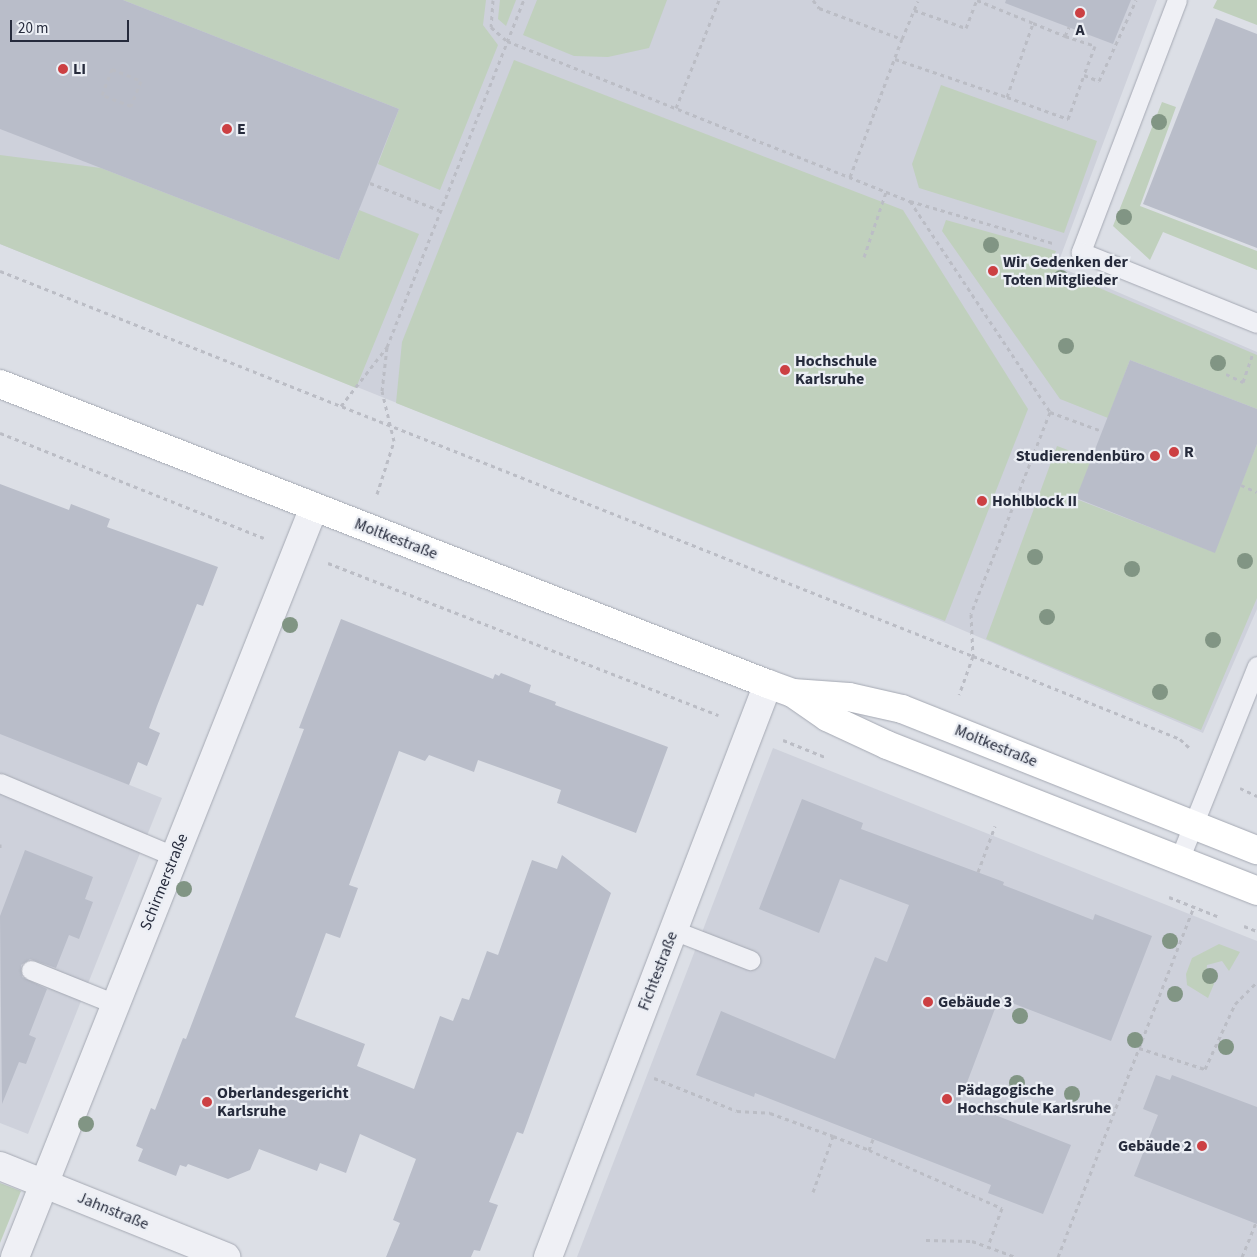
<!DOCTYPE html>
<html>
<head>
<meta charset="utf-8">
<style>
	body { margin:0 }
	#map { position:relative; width:1257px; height:1257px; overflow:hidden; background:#dcdfe6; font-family:"Source Sans 3",sans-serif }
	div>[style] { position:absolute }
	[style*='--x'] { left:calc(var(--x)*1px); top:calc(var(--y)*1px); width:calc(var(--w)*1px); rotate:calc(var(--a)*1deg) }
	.built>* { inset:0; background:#ced1db }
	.green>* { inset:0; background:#c0d0bd }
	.building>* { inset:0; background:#b9bdc9 }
	.path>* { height:3px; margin-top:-1.5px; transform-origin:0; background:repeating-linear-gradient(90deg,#bbbdc5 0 4px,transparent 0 8px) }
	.roads { filter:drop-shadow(0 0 1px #a5a9b3) drop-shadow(0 0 1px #a5a9b3) }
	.service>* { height:19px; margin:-9.5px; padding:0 9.5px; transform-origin:9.5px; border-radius:9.5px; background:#eff0f5 }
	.minor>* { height:28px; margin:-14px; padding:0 14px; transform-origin:14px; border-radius:14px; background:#eff0f5 }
	.secondary>* { height:28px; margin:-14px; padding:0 14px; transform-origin:14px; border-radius:14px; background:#fff }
	.trees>* { width:16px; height:16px; margin:-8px; border-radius:50%; background:#819584 }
	.dots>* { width:14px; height:14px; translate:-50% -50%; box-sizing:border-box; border:2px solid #ebeef4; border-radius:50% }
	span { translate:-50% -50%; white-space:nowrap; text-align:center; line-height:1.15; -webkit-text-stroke:4.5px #ebeef4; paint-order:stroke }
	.poi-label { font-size:16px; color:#262b3c; font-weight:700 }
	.left { translate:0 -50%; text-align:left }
	.right { translate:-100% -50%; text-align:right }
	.street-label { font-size:16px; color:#262b3c }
	.scale { position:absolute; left:10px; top:20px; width:119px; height:22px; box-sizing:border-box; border:2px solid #262b3c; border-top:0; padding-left:6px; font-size:15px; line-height:18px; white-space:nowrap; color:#262b3c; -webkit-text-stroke:4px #ebeef4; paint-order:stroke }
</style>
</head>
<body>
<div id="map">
	<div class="built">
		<i style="clip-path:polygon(0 0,1157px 0,1057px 266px,1257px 352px,1257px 609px,1203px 733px,946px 623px,0 244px)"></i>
		<i style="clip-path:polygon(0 733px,162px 798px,28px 1134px,0 1123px)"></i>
		<i style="clip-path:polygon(773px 748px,1257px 941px,1257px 1257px,577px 1257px)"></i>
	</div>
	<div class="green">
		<i style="clip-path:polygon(123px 0,486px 0,483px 25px,498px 45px,440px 190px,378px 164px,399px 109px)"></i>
		<i style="clip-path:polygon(500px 0,516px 0,506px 26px,498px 19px)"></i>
		<i style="clip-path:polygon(537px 0,667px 0,649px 48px,608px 57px,574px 56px,523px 35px)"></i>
		<i style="clip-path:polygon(1217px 0,1257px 0,1257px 25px,1213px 8px)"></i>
		<i style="clip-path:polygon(514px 60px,903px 210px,1028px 409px,945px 621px,396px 403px,402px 342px)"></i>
		<i style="clip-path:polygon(941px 85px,1097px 141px,1064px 233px,919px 188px,912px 164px)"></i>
		<i style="clip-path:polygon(1162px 102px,1176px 107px,1140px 206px,1257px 251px,1257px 270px,1163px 232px,1150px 260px,1113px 226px)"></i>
		<i style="clip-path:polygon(0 155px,101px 168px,339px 260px,359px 210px,419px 234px,356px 388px,0 244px)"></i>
		<i style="clip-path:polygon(946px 220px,1056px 251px,1050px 267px,1257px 355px,1257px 409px,1130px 360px,1108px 418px,1060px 399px,942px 231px)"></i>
		<i style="clip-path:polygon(1257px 444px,1257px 598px,1201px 730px,986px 639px,1057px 446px,1092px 459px,1076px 499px,1214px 552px)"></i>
		<i style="clip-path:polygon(1219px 944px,1240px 952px,1229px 971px,1222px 961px,1207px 965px,1206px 976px,1214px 984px,1208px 998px,1187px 985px,1186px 974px,1192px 958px)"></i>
		<i style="clip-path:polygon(0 1183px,21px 1191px,0 1243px)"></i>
	</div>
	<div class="building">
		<i style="clip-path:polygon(0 0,123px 0,399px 109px,339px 260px,0 129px)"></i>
		<i style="clip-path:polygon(1006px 0,1131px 0,1113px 44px,1005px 3px)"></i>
		<i style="clip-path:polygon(1216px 18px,1257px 34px,1257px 248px,1143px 204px)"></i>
		<i style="clip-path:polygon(1130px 360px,1257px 409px,1257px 444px,1215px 553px,1076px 498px)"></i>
		<i style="clip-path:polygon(0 484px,69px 510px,71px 504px,110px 519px,107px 527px,218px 567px,203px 606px,197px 604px,157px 706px,149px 728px,160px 733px,147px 766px,138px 762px,129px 785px,0 734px)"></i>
		<i style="clip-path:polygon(341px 619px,493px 679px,495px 674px,499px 676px,501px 673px,531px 685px,529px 692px,556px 702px,555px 705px,668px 747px,636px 833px,557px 803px,561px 790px,478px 760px,474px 772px,429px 755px,425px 761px,399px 751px,349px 885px,358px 888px,340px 938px,326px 933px,295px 1017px,365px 1044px,357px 1066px,414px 1089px,440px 1016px,453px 1021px,462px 998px,469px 1000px,487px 951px,498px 955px,532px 860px,557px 869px,562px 855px,611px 893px,523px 1134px,517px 1132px,489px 1202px,498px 1205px,480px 1251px,474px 1250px,471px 1257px,386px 1257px,400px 1223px,393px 1220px,416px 1159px,360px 1134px,346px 1173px,320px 1163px,317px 1171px,259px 1149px,250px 1170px,228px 1179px,188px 1164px,186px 1167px,180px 1165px,176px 1176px,138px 1161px,143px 1149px,136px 1146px,151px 1108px,155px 1110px,183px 1038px,186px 1039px,304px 729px,299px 728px)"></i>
		<i style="clip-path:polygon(802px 799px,863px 823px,861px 829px,1004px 882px,1003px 885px,1093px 920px,1095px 914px,1152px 936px,1111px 1041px,999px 998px,960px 1101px,1071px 1145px,1043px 1214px,988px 1193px,991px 1185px,755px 1093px,754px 1097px,696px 1075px,721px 1011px,835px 1059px,875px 957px,887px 962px,909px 905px,840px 879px,819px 933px,759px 909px)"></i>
		<i style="clip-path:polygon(25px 850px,93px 877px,85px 899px,93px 902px,79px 939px,69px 935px,56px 968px,30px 959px,21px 965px,22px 977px,47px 989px,29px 1035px,36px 1038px,26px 1064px,19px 1062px,2px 1104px,0 916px)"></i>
		<i style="clip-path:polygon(1156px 1075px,1170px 1080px,1172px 1075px,1257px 1107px,1257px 1224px,1134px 1176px,1158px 1115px,1143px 1109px)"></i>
	</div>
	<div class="path">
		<i style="--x:493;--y:0;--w:27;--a:94"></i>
		<i style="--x:491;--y:27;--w:21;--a:41"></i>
		<i style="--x:507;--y:41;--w:434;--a:21.7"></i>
		<i style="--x:910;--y:201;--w:253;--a:56.4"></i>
		<i style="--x:1050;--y:412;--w:217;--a:111.4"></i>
		<i style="--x:971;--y:614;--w:42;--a:87.3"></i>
		<i style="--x:973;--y:656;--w:41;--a:109.7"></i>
		<i style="--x:813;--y:0;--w:10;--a:53"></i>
		<i style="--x:819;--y:8;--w:89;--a:20.5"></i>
		<i style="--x:902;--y:39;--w:41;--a:-67.2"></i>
		<i style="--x:977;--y:0;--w:61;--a:22.3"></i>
		<i style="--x:914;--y:10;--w:55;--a:19.1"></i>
		<i style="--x:966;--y:28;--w:30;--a:-69"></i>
		<i style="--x:1065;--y:36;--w:32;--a:18"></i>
		<i style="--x:1095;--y:46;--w:31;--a:111"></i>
		<i style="--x:1084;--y:75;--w:16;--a:22"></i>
		<i style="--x:1099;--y:81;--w:89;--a:-65.4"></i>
		<i style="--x:895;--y:59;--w:118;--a:18.7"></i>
		<i style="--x:1007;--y:97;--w:78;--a:-70.6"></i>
		<i style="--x:1033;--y:23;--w:35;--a:22"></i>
		<i style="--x:1065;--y:36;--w:10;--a:-66"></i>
		<i style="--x:112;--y:69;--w:31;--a:22"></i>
		<i style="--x:141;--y:81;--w:27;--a:112"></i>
		<i style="--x:131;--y:106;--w:31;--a:-159"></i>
		<i style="--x:102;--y:95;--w:28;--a:-69"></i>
		<i style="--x:1007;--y:97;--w:65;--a:19.8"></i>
		<i style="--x:1068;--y:119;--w:47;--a:-70"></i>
		<i style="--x:676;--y:108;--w:116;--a:-68.3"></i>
		<i style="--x:850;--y:177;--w:147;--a:-69.4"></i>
		<i style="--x:370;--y:183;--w:74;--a:21.4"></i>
		<i style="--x:910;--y:201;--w:149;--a:16.4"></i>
		<i style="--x:864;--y:257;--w:69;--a:-71.3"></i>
		<i style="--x:0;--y:271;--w:1046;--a:21.59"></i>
		<i style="--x:973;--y:656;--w:223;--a:21.8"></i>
		<i style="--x:1180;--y:739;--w:16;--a:43"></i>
		<i style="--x:1226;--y:374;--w:19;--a:25"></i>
		<i style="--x:1243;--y:382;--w:31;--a:-71"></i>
		<i style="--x:341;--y:406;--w:75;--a:-52.1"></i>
		<i style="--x:1050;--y:412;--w:55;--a:20.1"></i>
		<i style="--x:0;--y:433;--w:284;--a:21.7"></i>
		<i style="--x:1241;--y:485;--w:17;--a:24"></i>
		<i style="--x:377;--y:494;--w:56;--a:-72.2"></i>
		<i style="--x:394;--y:441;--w:51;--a:-103.5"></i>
		<i style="--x:382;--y:391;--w:44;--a:-83.5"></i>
		<i style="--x:387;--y:347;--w:373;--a:-68.5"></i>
		<i style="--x:328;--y:563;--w:419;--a:21.3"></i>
		<i style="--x:783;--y:740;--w:45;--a:22"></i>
		<i style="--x:1240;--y:788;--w:19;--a:25"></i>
		<i style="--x:0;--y:844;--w:7;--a:90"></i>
		<i style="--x:978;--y:872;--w:49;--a:-69.7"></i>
		<i style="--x:1169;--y:897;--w:52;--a:21.6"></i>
		<i style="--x:1244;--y:926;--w:14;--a:21"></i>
		<i style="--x:1139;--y:1048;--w:69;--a:17.7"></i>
		<i style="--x:1205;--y:1069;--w:72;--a:-65.2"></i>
		<i style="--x:1235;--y:1004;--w:31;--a:-45"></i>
		<i style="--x:654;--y:1078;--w:89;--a:21.7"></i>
		<i style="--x:737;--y:1111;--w:33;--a:3"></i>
		<i style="--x:770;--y:1113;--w:67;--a:20.1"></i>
		<i style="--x:873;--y:1139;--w:12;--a:110"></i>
		<i style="--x:869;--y:1150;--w:145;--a:23.6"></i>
		<i style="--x:1002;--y:1208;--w:40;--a:110.2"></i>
		<i style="--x:813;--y:1192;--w:59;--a:-70.3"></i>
		<i style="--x:833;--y:1136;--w:39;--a:21"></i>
		<i style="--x:926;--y:1240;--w:46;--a:1.2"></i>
		<i style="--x:972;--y:1241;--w:47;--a:20"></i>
		<i style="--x:1058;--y:1257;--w:376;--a:-68.8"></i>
		<i style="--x:1242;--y:1257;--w:37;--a:-68"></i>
	</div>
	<div class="roads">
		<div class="service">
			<i style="--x:1177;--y:0;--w:270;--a:110.9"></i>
			<i style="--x:1081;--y:252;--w:190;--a:22"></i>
			<i style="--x:0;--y:783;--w:189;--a:22.8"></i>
			<i style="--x:1179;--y:860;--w:209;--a:-68.1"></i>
			<i style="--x:673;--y:930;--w:83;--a:21.3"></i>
			<i style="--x:31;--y:970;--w:91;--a:22"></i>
		</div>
		<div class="minor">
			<i style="--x:0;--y:1166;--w:244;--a:21.9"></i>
			<i style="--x:15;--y:1257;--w:807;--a:-68.26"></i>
			<i style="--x:548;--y:1257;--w:614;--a:-69"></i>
		</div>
		<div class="secondary">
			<i style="--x:0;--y:384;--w:825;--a:21.34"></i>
			<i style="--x:768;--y:684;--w:27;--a:20"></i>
			<i style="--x:793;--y:693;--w:56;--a:4.1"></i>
			<i style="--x:849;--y:697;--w:54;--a:12.8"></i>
			<i style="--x:902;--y:709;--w:382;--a:21.7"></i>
			<i style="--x:794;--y:694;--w:40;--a:34.9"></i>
			<i style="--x:827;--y:717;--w:66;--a:25"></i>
			<i style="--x:887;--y:745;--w:398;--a:21.5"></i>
		</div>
	</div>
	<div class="trees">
		<i style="left:1159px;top:122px"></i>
		<i style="left:1124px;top:217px"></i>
		<i style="left:991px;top:245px"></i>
		<i style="left:1061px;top:278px"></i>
		<i style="left:1066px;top:346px"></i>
		<i style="left:1218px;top:363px"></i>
		<i style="left:1035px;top:557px"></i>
		<i style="left:1245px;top:561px"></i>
		<i style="left:1132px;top:569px"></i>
		<i style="left:1047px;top:617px"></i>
		<i style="left:290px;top:625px"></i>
		<i style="left:1213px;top:640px"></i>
		<i style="left:1160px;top:692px"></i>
		<i style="left:184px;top:889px"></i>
		<i style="left:1170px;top:941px"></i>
		<i style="left:1210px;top:976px"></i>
		<i style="left:1175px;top:994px"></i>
		<i style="left:1020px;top:1016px"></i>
		<i style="left:1135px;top:1040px"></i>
		<i style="left:1226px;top:1047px"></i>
		<i style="left:1017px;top:1083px"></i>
		<i style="left:1072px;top:1094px"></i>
		<i style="left:86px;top:1124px"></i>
	</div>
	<div class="dots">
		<i style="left:1080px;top:13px;background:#cc4043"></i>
		<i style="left:63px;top:69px;background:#cc4043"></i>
		<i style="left:227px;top:129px;background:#cc4043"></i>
		<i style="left:993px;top:271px;background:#cc4043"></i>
		<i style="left:785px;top:370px;background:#cc4043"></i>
		<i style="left:1174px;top:452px;background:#cc4043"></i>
		<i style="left:1155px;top:456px;background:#cc4043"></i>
		<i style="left:982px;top:501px;background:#cc4043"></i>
		<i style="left:928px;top:1002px;background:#cc4043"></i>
		<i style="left:947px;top:1099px;background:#cc4043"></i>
		<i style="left:207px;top:1102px;background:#cc4043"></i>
		<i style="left:1202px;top:1146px;background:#cc4043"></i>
	</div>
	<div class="poi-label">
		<span style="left:1080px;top:30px">A</span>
		<span class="left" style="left:73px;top:69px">LI</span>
		<span class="left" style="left:237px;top:129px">E</span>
		<span class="left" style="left:1003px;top:271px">Wir Gedenken der<br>Toten Mitglieder</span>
		<span class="left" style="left:795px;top:370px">Hochschule<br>Karlsruhe</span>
		<span class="left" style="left:1184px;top:452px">R</span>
		<span class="right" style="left:1145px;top:456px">Studierendenbüro</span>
		<span class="left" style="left:992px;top:501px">Hohlblock II</span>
		<span class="left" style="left:938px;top:1002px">Gebäude 3</span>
		<span class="left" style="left:957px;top:1099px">Pädagogische<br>Hochschule Karlsruhe</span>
		<span class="left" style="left:217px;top:1102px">Oberlandesgericht<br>Karlsruhe</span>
		<span class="right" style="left:1192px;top:1146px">Gebäude 2</span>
	</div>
	<div class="street-label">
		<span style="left:396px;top:539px;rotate:21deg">Moltkestraße</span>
		<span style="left:996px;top:746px;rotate:22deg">Moltkestraße</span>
		<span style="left:164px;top:882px;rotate:-68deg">Schirmerstraße</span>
		<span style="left:658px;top:971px;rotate:-69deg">Fichtestraße</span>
		<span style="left:113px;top:1211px;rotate:22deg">Jahnstraße</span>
	</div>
	<div class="scale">20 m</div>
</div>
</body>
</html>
